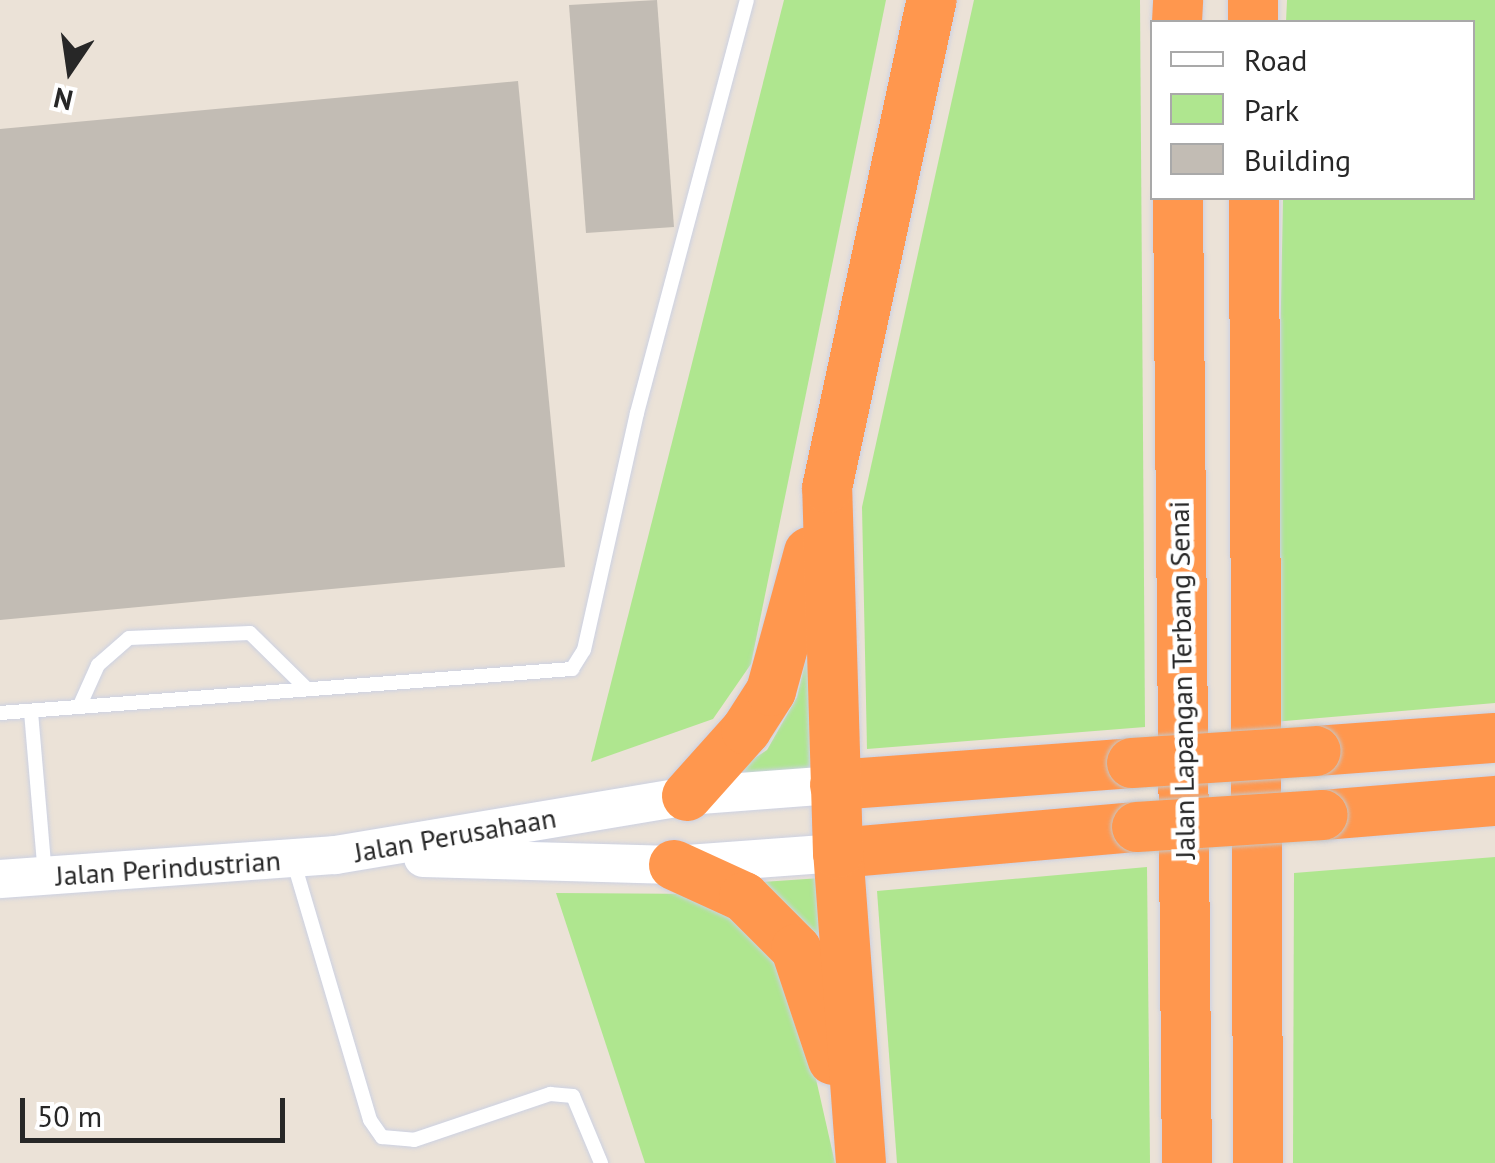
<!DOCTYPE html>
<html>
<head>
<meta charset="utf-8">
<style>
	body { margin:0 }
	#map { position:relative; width:1495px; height:1163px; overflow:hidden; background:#ebe2d7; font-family:"PT Sans",sans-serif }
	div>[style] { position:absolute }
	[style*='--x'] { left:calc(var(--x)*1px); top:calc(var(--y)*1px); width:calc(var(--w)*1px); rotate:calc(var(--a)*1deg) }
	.green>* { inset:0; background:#afe68f }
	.building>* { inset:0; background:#c2bcb4 }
	.roads { filter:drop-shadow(0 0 2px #ccd1e2) drop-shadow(0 0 2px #ccd1e2) }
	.lane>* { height:14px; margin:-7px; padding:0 7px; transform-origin:7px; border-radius:7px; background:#fff }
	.secondary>* { height:38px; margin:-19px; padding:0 19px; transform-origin:19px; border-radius:19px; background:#fff }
	.highway>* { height:50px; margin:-25px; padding:0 25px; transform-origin:25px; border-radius:25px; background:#ff974e }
	.bridges { filter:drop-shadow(0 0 2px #c7c7c7) drop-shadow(0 0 2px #c7c7c7) }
	.highway-bridge>* { height:50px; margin:-25px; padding:0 25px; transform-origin:25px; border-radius:25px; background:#ff974e }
	span { translate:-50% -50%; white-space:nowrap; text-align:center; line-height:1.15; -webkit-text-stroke:9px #fff; paint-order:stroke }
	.street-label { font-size:28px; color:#272727 }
	.legend { position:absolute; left:1150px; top:20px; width:325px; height:180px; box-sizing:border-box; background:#fff; border:2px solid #a9a9a9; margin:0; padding:12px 18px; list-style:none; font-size:30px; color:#272727 }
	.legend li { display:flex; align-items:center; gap:20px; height:50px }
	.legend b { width:50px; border:2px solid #a9a9a9 }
	.north { position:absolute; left:20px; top:20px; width:100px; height:100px; -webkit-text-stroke:8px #fff; paint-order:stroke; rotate:193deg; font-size:28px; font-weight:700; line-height:40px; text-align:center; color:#272727 }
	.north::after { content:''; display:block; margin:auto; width:35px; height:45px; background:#272727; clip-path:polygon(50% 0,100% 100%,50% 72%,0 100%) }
	.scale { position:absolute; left:20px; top:1098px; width:265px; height:45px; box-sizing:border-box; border:5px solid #272727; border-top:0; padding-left:12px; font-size:30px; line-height:35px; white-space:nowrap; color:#272727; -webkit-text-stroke:8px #fff; paint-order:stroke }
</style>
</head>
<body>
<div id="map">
	<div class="green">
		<i style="clip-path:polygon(784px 0,886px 0,751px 664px,713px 719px,591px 762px)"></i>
		<i style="clip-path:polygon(974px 0,1140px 0,1145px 727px,867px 749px,862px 507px)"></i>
		<i style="clip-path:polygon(1287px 0,1495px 0,1495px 703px,1273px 722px,1283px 198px,1472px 198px,1472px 22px,1286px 22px)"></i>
		<i style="clip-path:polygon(818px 608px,819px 769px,724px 778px,767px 750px,797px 697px)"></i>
		<i style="clip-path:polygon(1495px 857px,1495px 1163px,1293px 1163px,1294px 873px)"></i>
		<i style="clip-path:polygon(1147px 867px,1150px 1163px,897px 1163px,877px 891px)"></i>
		<i style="clip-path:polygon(821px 878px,829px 1018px,745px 883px)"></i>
		<i style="clip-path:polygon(556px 893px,707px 894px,766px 944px,797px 995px,835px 1163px,645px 1163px)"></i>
	</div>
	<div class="building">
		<i style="clip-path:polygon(657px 0,674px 227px,586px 233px,569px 5px)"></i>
		<i style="clip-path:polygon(518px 81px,565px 567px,0 620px,0 129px)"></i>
	</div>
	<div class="roads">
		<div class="lane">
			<i style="--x:80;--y:705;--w:44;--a:-65.8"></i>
			<i style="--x:98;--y:665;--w:41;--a:-41.1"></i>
			<i style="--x:129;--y:638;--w:121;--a:-2.4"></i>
			<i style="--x:250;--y:633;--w:77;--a:44.5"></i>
			<i style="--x:31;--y:712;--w:165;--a:85.1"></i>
			<i style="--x:0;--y:713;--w:574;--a:-4.4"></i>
			<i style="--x:572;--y:669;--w:22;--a:-58"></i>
			<i style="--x:584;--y:650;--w:243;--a:-77.4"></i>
			<i style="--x:637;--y:413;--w:427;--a:-75.1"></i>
			<i style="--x:293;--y:860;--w:271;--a:73.5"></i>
			<i style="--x:370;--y:1120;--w:21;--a:55"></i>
			<i style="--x:382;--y:1137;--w:32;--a:5"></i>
			<i style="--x:414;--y:1140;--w:144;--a:-18.7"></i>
			<i style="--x:550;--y:1094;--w:23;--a:5"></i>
			<i style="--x:573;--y:1096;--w:73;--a:67.3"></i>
		</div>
		<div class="secondary">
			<i style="--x:423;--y:858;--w:251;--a:1.6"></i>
			<i style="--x:674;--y:865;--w:164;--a:-4.2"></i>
			<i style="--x:0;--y:879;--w:336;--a:-4.1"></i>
			<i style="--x:335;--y:855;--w:357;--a:-9.5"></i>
			<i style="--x:687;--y:796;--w:148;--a:-4.3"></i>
		</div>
		<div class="highway">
			<i style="--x:1253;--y:0;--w:22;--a:90"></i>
			<i style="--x:1177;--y:22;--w:22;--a:-87"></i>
			<i style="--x:1178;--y:198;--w:965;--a:89.47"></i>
			<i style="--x:1254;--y:198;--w:965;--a:89.76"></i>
			<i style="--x:1316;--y:751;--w:179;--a:-4.2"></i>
			<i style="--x:835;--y:785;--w:298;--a:-4.2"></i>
			<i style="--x:687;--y:796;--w:89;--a:-48.2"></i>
			<i style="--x:746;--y:730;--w:46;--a:-57.3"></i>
			<i style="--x:771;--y:691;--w:144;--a:-74.7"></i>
			<i style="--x:1323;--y:815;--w:173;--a:-4.7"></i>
			<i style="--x:838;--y:853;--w:300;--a:-5"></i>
			<i style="--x:674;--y:865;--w:77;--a:24.6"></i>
			<i style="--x:744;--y:897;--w:74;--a:45"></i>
			<i style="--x:796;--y:949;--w:117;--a:71.6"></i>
			<i style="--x:861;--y:1163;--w:311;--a:-94.2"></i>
			<i style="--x:838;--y:853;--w:365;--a:-91.7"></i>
			<i style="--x:827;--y:488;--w:499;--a:-77.9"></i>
		</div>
	</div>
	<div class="bridges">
		<div class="highway-bridge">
			<i style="--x:1132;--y:763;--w:184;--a:-3.7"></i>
			<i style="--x:1137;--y:827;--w:186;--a:-3.7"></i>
		</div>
	</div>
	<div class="street-label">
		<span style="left:1182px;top:680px;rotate:-91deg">Jalan Lapangan Terbang Senai</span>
		<span style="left:455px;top:835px;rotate:-10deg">Jalan Perusahaan</span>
		<span style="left:168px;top:868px;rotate:-4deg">Jalan Perindustrian</span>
	</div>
	<ul class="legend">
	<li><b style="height:12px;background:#fff"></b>Road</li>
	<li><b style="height:28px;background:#afe68f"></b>Park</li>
	<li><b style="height:28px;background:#c2bcb4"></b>Building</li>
	</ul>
	<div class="north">N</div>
	<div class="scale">50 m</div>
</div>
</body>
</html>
